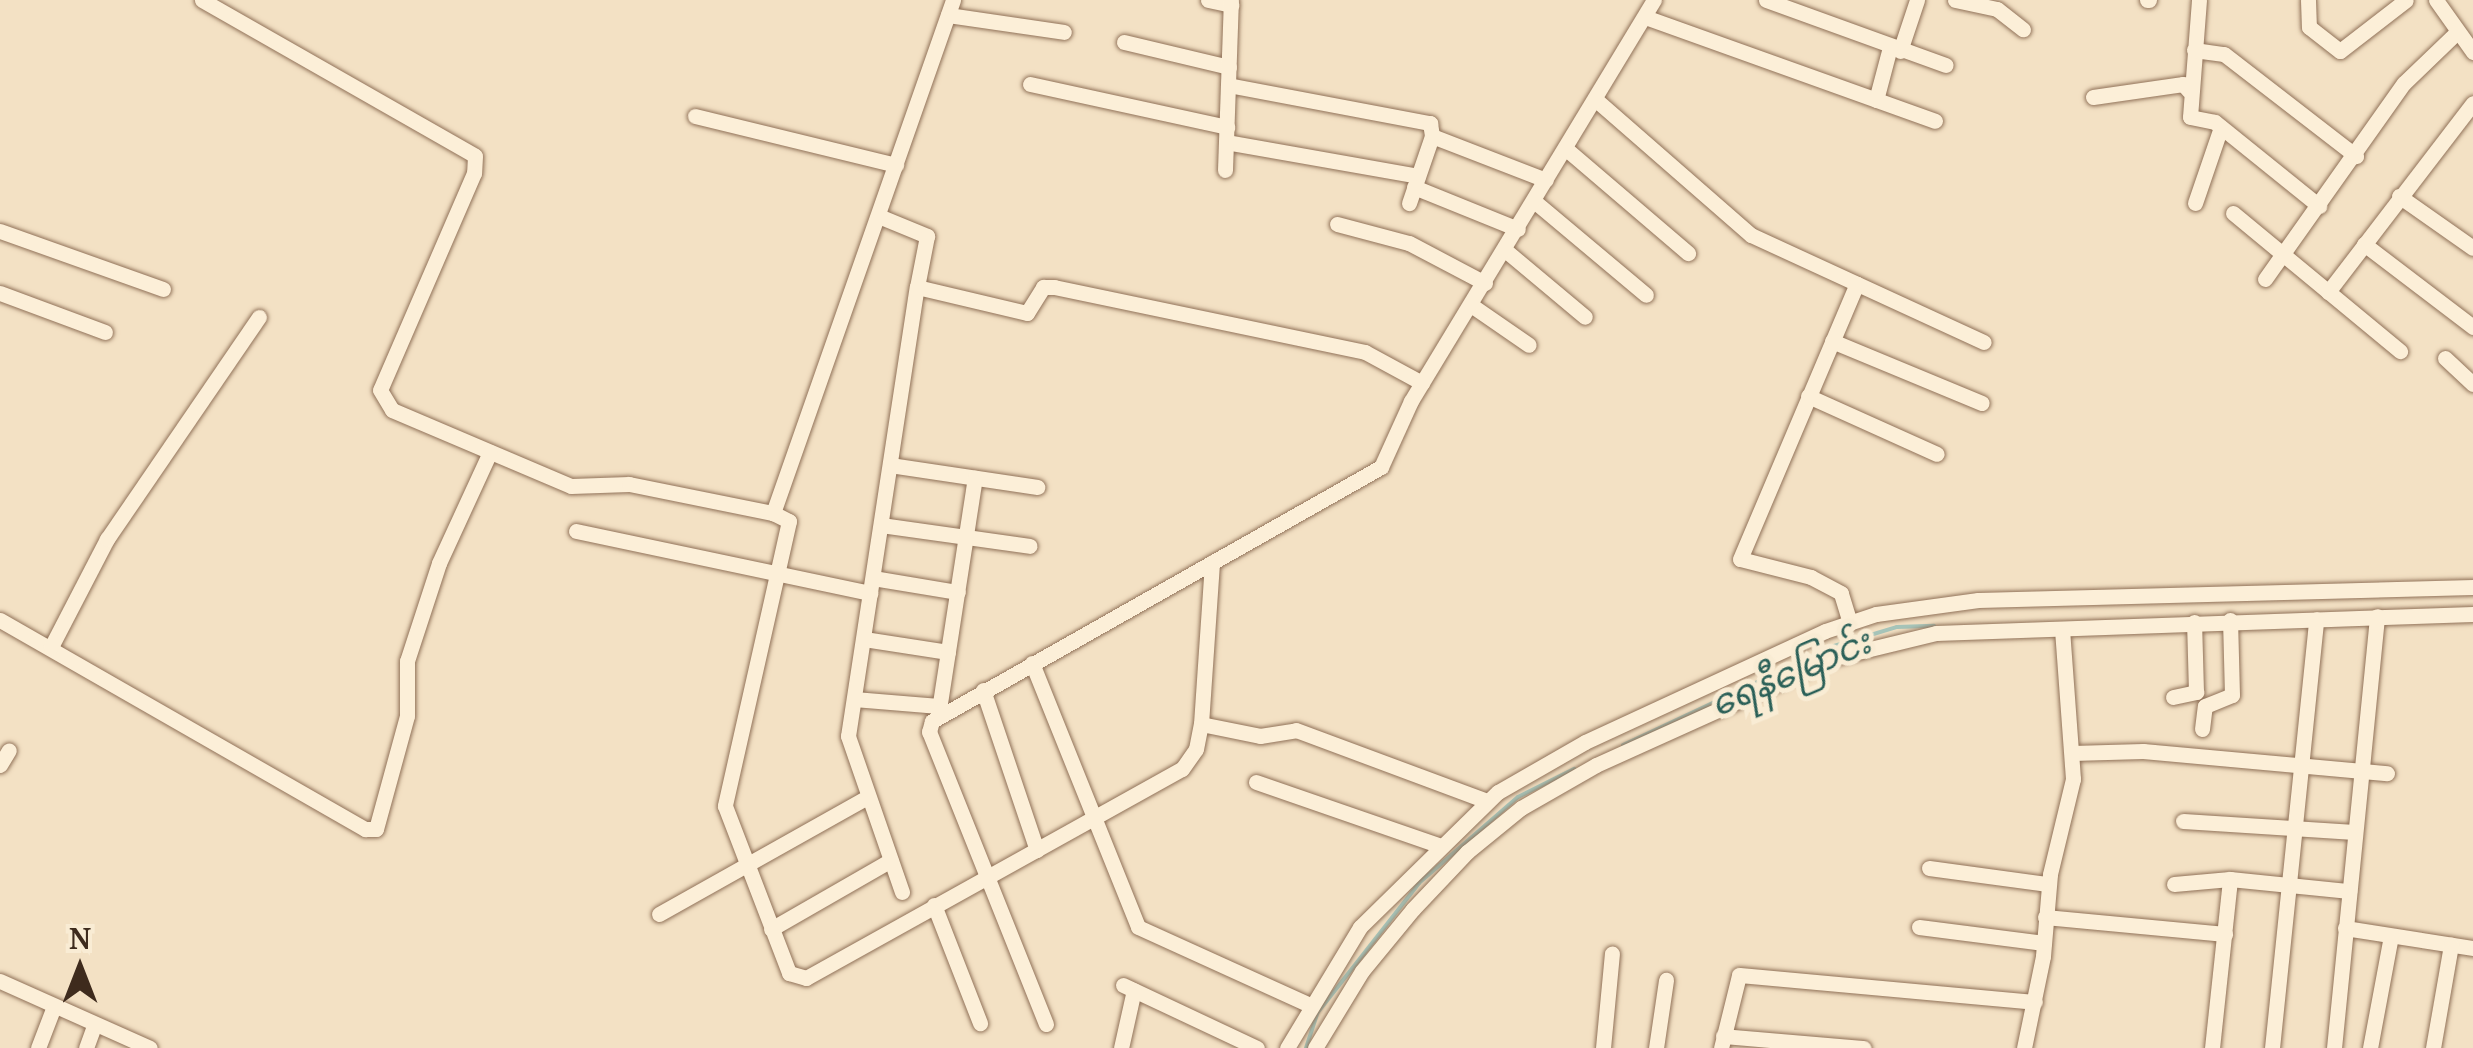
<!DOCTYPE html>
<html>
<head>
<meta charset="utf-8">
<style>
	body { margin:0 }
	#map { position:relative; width:2473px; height:1048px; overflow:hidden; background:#f3e1c4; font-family:"Noto Serif","Noto Sans Myanmar",serif }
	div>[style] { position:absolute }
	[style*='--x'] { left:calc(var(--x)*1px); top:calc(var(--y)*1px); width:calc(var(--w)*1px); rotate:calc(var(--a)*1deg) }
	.stream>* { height:4px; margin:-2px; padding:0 2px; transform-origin:2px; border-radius:2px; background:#a6c5ba }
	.roads { filter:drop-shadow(0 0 2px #907158) drop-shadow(0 0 2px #907158) }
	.minor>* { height:15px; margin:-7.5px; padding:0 7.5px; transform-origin:7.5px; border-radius:7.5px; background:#fcefd8 }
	span { translate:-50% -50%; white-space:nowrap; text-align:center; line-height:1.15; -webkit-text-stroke:10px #f9ecd4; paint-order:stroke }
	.water-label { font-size:35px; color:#2b6058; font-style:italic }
	.north { position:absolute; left:30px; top:918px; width:100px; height:100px; -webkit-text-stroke:8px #f9ecd4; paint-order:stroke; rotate:0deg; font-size:28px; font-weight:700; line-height:40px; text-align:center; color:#3e2b1d }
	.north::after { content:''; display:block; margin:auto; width:35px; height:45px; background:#3e2b1d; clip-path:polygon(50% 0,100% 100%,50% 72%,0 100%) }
</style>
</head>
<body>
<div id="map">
	<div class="stream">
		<i style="--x:1623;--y:745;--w:233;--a:-25.1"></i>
		<i style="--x:1834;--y:646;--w:66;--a:-16.8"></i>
		<i style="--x:1897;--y:627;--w:37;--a:-2"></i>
		<i style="--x:1306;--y:1048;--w:38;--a:-72"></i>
		<i style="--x:1318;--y:1012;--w:164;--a:-51.9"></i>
		<i style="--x:1419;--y:883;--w:131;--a:-41"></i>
		<i style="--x:1518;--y:797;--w:63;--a:-26.6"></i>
	</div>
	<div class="roads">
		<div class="minor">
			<i style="--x:202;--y:0;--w:314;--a:29.7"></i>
			<i style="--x:475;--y:156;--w:17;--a:93"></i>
			<i style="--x:474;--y:173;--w:236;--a:113.4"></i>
			<i style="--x:380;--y:390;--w:23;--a:59"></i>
			<i style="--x:392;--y:410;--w:194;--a:23"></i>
			<i style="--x:571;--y:486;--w:58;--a:-2"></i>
			<i style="--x:629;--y:484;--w:147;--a:11.4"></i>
			<i style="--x:953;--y:0;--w:544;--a:109.33"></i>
			<i style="--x:773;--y:513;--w:18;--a:27"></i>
			<i style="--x:789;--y:521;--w:292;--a:102.7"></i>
			<i style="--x:725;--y:806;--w:179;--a:69"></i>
			<i style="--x:789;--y:973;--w:18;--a:16"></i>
			<i style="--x:806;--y:978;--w:430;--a:-29.1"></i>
			<i style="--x:1182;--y:769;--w:24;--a:-55"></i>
			<i style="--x:1196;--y:749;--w:25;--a:-79"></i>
			<i style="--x:1201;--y:724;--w:162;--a:-86.1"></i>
			<i style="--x:1208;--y:0;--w:24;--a:12"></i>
			<i style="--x:1766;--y:0;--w:191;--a:19.9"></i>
			<i style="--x:1955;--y:0;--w:43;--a:12.1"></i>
			<i style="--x:1997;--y:9;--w:33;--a:38"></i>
			<i style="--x:2147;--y:0;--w:2;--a:0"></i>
			<i style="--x:2199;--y:0;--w:117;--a:94.4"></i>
			<i style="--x:2190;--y:117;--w:25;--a:11"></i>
			<i style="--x:2215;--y:122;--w:134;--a:38.9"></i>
			<i style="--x:2308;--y:0;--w:27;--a:88"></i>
			<i style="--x:2309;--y:27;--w:39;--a:38"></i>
			<i style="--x:2340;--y:51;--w:83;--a:-37.7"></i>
			<i style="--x:2436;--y:0;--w:64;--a:54.6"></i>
			<i style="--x:948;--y:15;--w:117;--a:8.3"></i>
			<i style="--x:1645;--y:17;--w:308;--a:19.7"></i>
			<i style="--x:1124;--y:42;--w:108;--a:13.4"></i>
			<i style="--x:2194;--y:50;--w:30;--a:8"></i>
			<i style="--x:2224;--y:54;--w:167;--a:37.7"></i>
			<i style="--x:1900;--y:51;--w:54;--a:-71.6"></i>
			<i style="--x:1030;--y:84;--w:202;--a:12.3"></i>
			<i style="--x:1228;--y:85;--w:206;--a:10.7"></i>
			<i style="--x:1430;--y:123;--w:13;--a:81"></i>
			<i style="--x:1432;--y:136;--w:71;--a:108.9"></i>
			<i style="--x:2093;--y:97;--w:91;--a:-8.2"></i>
			<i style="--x:2183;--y:84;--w:9;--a:49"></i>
			<i style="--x:1595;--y:99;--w:207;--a:41.1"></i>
			<i style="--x:1751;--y:235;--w:256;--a:24.7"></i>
			<i style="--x:1876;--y:100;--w:55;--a:-75.2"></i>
			<i style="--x:695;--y:116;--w:207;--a:13.7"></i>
			<i style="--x:1432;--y:136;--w:122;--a:21.1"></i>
			<i style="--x:1226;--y:142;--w:195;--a:10"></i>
			<i style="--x:1565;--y:148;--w:162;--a:40.5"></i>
			<i style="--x:1225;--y:170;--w:170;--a:-88"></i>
			<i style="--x:1414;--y:187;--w:112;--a:22"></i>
			<i style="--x:2399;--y:196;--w:90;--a:35.1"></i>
			<i style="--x:1534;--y:201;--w:146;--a:40"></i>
			<i style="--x:2195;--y:203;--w:80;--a:-71.1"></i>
			<i style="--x:2233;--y:213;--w:217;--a:39.6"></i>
			<i style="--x:881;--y:217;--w:50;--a:22.4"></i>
			<i style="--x:927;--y:236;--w:52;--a:101.1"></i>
			<i style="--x:917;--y:287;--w:113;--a:13.3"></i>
			<i style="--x:1027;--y:313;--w:31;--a:-58"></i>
			<i style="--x:1043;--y:287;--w:11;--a:0"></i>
			<i style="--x:1054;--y:287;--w:318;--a:11.8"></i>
			<i style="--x:1365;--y:352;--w:65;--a:28.5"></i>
			<i style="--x:1337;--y:224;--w:74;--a:14.8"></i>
			<i style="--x:1409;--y:243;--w:86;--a:27.8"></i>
			<i style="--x:0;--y:231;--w:173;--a:19.6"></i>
			<i style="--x:2364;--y:244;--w:137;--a:37.3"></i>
			<i style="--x:1505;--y:250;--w:104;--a:39.9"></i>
			<i style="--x:2265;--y:279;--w:240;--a:-54.7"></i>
			<i style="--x:2404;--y:83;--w:72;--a:-43.9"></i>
			<i style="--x:2328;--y:292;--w:238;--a:-52.5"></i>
			<i style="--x:0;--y:293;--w:112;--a:20.4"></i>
			<i style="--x:1471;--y:305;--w:70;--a:34.6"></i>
			<i style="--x:1832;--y:341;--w:162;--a:22.5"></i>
			<i style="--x:2445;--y:358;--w:38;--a:43"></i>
			<i style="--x:1808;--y:396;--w:141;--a:24.2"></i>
			<i style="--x:890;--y:465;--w:149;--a:8.5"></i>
			<i style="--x:881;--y:525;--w:150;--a:8"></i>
			<i style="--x:576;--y:531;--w:301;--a:11.9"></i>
			<i style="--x:873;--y:578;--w:86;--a:9.4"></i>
			<i style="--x:0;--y:620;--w:421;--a:29.8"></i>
			<i style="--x:365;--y:829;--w:11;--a:0"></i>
			<i style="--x:376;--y:829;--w:117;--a:-74.7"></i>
			<i style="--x:407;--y:716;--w:55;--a:-90"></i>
			<i style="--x:407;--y:661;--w:103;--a:-71.9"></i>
			<i style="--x:439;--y:563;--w:122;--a:-65.3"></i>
			<i style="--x:1850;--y:623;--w:31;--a:-107"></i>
			<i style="--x:1841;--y:593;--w:34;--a:-152"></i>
			<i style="--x:1811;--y:577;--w:73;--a:-165.8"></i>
			<i style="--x:1740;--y:559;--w:299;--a:-67"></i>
			<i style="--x:864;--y:639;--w:85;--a:8.8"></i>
			<i style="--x:51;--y:647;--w:122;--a:-62.6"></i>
			<i style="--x:107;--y:539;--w:269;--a:-55.6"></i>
			<i style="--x:1032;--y:663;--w:284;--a:68.1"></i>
			<i style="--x:1138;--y:927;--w:189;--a:24.4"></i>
			<i style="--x:983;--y:690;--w:169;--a:71.4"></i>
			<i style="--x:2173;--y:697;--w:24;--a:-12"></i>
			<i style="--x:2196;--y:692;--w:70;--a:-91.6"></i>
			<i style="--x:854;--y:699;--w:85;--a:4.7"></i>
			<i style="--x:938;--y:716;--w:241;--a:-81.2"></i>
			<i style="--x:1201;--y:724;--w:60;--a:11.5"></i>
			<i style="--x:1260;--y:736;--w:36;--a:-9"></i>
			<i style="--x:1296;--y:730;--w:204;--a:20.4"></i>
			<i style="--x:2202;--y:729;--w:23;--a:-83"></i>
			<i style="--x:2205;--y:706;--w:29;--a:-22"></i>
			<i style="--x:2232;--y:695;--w:75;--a:-91.5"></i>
			<i style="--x:2072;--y:753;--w:71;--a:-1.6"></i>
			<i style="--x:2143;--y:751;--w:245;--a:5.2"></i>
			<i style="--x:0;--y:765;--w:17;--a:-59"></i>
			<i style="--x:1256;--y:782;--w:193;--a:19.1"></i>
			<i style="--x:2183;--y:821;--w:172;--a:3.7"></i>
			<i style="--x:1929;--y:868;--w:120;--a:7.7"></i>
			<i style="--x:2174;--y:884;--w:56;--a:-5.1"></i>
			<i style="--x:2230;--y:879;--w:120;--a:5.8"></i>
			<i style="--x:902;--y:892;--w:165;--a:-109.1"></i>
			<i style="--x:848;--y:736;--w:454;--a:-81.3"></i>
			<i style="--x:934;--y:905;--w:127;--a:68.7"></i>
			<i style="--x:659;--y:914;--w:237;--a:-29.3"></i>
			<i style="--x:2045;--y:917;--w:181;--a:5.4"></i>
			<i style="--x:1919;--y:927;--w:126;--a:7.3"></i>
			<i style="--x:2345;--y:928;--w:130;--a:8.9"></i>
			<i style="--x:771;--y:929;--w:138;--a:-29.9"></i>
			<i style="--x:0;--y:981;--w:164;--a:24.1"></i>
			<i style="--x:1123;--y:985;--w:148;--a:25.2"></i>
			<i style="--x:1046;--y:1024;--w:315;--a:-111.8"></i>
			<i style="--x:929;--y:732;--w:11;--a:-75"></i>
			<i style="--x:932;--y:721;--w:516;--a:-29.5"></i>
			<i style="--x:1381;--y:467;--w:72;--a:-65.6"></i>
			<i style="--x:1411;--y:401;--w:469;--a:-58.8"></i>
			<i style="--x:1723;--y:1036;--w:141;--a:4.9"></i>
			<i style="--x:38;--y:1048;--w:42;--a:-69"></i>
			<i style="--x:86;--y:1048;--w:23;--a:-70"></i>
			<i style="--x:1121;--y:1048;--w:59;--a:-77.4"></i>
			<i style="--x:1287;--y:1048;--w:141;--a:-58.9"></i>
			<i style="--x:1360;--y:927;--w:193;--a:-44.4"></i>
			<i style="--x:1498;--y:792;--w:100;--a:-29.9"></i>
			<i style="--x:1585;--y:742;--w:264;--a:-24.8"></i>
			<i style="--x:1825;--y:631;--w:54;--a:-18.4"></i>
			<i style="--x:1876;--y:614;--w:103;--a:-7.8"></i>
			<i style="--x:1978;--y:600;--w:495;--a:-1.5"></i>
			<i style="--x:1315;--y:1048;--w:90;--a:-58.6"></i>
			<i style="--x:1362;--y:971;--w:80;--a:-50.6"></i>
			<i style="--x:1413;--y:909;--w:79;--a:-46.5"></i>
			<i style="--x:1467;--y:852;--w:70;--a:-39.2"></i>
			<i style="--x:1521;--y:808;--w:86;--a:-29.8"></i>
			<i style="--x:1596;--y:765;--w:260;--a:-24.3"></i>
			<i style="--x:1833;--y:658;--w:106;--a:-13.6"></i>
			<i style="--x:1936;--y:633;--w:537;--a:-2.03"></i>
			<i style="--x:1603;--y:1048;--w:95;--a:-84.6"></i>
			<i style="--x:1656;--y:1048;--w:69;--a:-81.6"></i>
			<i style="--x:1721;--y:1048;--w:75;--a:-76.1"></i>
			<i style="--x:1739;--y:975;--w:297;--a:5.2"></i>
			<i style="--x:2024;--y:1048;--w:94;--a:-78.3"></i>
			<i style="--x:2043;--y:956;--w:82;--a:-85.1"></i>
			<i style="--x:2050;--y:874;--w:98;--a:-76.4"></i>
			<i style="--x:2073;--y:779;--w:150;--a:-94.2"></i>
			<i style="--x:2212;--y:1048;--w:170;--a:-83.9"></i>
			<i style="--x:2272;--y:1048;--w:431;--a:-84.1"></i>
			<i style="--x:2334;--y:1048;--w:434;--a:-84.3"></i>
			<i style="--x:2370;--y:1048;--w:114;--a:-79.4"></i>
			<i style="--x:2433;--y:1048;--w:105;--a:-80.1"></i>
		</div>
	</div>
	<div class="water-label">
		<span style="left:1790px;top:672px;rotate:-23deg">ရေနီမြောင်း</span>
	</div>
	<div class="north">N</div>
</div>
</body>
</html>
